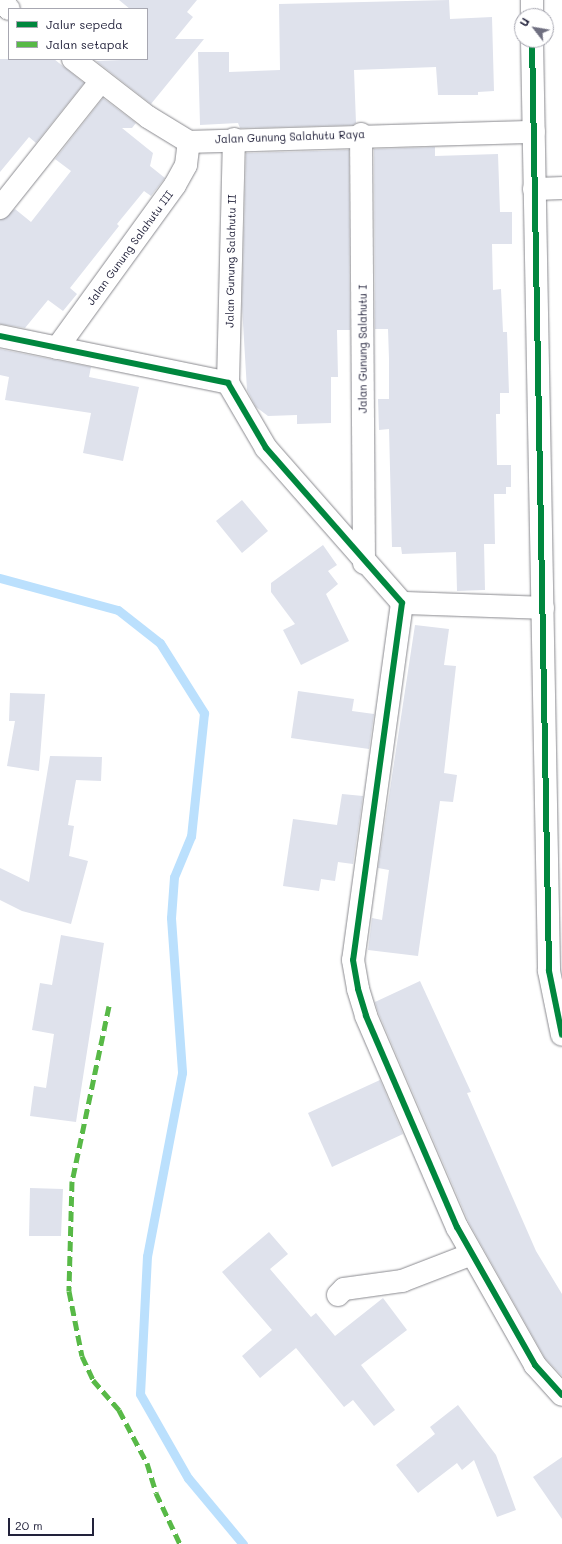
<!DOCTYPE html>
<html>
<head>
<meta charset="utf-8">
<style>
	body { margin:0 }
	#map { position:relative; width:562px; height:1544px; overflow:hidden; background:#fff; font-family:Mali,sans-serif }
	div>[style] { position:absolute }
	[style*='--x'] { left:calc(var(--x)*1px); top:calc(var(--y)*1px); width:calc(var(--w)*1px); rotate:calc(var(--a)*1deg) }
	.stream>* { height:9px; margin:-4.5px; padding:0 4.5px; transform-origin:4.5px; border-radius:4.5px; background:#bbe0fd }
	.building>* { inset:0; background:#dfe2ec }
	.roads { filter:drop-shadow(0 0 1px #8a8a8f) drop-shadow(0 0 1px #8a8a8f) }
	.minor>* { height:22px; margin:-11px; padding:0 11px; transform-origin:11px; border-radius:11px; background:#fff }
	.quiet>* { height:5px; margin-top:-2.5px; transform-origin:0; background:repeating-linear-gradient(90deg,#58b947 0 10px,transparent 0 15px) }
	.cycleway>* { height:6px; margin:-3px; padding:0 3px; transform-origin:3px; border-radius:3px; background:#00873e }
	span { translate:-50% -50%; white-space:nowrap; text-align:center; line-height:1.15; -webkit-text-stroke:3px #fff; paint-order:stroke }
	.street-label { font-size:11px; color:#22223b }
	.legend { position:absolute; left:8px; top:8px; width:140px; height:52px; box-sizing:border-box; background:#fff; border:1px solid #a7a7b1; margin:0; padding:5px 7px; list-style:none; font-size:12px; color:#22223b }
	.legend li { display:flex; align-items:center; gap:8px; height:20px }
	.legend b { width:20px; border:1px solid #a7a7b1 }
	.north { position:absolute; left:514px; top:8px; width:40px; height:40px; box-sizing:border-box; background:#fff; border:1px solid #a7a7b1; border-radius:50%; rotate:301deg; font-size:11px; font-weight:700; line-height:16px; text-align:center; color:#22223b }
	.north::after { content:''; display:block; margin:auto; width:14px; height:18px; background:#6f6f80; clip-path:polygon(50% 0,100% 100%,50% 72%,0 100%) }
	.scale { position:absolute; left:8px; top:1518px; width:86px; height:18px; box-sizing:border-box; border:2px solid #22223b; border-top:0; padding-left:5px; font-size:12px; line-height:14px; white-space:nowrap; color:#22223b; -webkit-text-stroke:3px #fff; paint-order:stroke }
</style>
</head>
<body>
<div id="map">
	<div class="stream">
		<i style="--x:0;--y:578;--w:122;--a:15.2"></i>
		<i style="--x:118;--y:610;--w:53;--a:38.2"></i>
		<i style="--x:160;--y:643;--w:83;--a:57.8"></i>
		<i style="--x:204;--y:713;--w:124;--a:96"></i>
		<i style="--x:191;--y:836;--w:44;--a:112.5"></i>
		<i style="--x:174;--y:877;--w:41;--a:94.2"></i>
		<i style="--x:171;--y:918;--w:155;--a:85.9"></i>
		<i style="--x:182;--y:1073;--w:186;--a:100.8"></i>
		<i style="--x:147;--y:1256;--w:138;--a:92.9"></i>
		<i style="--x:140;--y:1394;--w:97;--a:60.3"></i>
		<i style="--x:188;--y:1478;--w:86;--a:50.2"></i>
	</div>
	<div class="building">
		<i style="clip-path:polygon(119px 0,197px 0,187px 12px,193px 17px,175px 39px,204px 39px,151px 104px,96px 61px,147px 59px,147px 9px,130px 9px)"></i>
		<i style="clip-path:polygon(449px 0,450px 19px,492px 17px,494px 91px,478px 92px,478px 95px,438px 95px,436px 67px,354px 70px,356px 123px,353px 125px,240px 128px,238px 123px,200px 125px,198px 52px,229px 52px,229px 72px,280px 70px,279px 4px)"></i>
		<i style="clip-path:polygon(0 59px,54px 59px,84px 83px,36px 143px,29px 137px,0 172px)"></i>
		<i style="clip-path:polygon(103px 98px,136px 123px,132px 128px,122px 128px,153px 153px,150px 166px,165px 178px,151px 196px,144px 191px,117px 224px,119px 226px,70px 288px,77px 294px,63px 311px,48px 300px,25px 328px,0 324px,0 220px,15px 209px,31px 222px,71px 171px,55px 159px)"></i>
		<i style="clip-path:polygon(435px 147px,435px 156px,498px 154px,500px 212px,512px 212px,512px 244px,492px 244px,493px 290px,501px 289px,503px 332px,507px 332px,509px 393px,500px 393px,500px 414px,496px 414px,497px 465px,511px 465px,511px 487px,506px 487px,506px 494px,494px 494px,495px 544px,484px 544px,485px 590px,457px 591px,456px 552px,402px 554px,401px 547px,392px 547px,389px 429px,379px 430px,378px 399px,389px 399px,389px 359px,388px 329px,375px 329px,374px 149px)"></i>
		<i style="clip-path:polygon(349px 150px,350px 330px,337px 330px,338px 377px,331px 377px,331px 423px,297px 424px,297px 415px,268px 416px,256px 407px,247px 390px,242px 306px,246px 153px)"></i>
		<i style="clip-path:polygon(0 349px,91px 367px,89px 377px,139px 387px,123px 461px,83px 453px,91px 413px,5px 400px,9px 377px,0 375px)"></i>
		<i style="clip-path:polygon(242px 500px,268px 531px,242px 553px,216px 521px)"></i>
		<i style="clip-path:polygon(323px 545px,337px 565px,328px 571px,338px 584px,326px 594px,349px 641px,301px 665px,283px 630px,295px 624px,271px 592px,271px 583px)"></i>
		<i style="clip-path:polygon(415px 625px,449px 629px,444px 665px,456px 666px,444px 773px,457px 775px,453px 802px,440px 801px,418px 956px,368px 950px,372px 918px,382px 920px,389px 870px,378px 868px)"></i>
		<i style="clip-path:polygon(298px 691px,354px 699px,352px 711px,374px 714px,369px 749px,291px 738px)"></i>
		<i style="clip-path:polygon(10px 693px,45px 694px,39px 771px,7px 766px,15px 721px,9px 721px)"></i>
		<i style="clip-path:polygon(50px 756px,102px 757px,101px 781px,76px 780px,68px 825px,74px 826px,69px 856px,88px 861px,71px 924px,22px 911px,0 900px,0 868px,29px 882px)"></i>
		<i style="clip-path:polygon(342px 794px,363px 796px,353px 864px,338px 862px,335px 881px,321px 879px,319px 891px,283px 886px,293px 819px,337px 825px)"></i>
		<i style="clip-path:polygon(61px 935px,104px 943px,76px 1122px,30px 1116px,34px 1086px,46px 1088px,54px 1034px,32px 1030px,40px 983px,52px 985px)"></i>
		<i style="clip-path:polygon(420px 981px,471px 1092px,467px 1093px,536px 1251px,562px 1294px,562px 1376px,545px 1358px,469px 1223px,378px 1012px,375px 1002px)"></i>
		<i style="clip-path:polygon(380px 1080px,403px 1134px,332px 1167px,308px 1113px)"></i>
		<i style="clip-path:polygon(30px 1188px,63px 1189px,61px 1236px,29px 1236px)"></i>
		<i style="clip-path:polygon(269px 1232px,288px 1254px,270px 1269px,311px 1317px,316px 1313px,335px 1336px,383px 1298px,407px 1330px,361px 1365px,395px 1410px,374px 1426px,353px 1400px,344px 1407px,296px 1348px,260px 1378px,242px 1356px,272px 1330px,222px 1272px)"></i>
		<i style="clip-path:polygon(458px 1405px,496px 1455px,516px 1510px,497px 1517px,474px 1460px,462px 1470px,457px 1463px,418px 1493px,396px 1465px,435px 1434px,430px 1427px)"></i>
		<i style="clip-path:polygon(562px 1457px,562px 1519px,533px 1477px)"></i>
	</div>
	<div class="roads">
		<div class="minor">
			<i style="--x:532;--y:0;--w:16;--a:90"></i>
			<i style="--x:0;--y:2;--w:11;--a:38"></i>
			<i style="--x:532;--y:40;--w:931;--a:88.95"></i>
			<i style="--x:549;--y:971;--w:65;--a:78.5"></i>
			<i style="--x:73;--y:59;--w:95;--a:37.7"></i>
			<i style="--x:148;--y:117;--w:48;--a:31.4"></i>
			<i style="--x:189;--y:142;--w:345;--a:-1.7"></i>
			<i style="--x:361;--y:134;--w:429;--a:89.6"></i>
			<i style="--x:534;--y:189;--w:28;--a:-2"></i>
			<i style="--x:0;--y:208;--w:162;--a:-51.5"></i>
			<i style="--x:0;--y:336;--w:233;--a:11.6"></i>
			<i style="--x:228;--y:383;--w:75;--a:59.7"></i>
			<i style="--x:266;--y:448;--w:206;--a:48.7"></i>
			<i style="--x:402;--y:603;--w:360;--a:97.8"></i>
			<i style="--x:353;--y:960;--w:29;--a:80"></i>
			<i style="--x:358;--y:989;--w:28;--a:73"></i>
			<i style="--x:366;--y:1016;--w:230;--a:66.7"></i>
			<i style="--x:457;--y:1227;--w:159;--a:60.5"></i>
			<i style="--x:535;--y:1365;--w:40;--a:48"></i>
			<i style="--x:57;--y:348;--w:201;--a:-54.1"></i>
			<i style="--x:175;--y:185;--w:23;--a:-61"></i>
			<i style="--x:186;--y:165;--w:23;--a:-83"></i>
			<i style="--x:228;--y:383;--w:244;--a:-88.6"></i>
			<i style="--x:402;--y:603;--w:141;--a:2"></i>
			<i style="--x:338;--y:1295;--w:8;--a:-45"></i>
			<i style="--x:344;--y:1289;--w:59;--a:-7.9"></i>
			<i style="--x:402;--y:1281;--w:75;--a:-21.1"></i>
		</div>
	</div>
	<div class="quiet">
		<i style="--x:109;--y:1006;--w:179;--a:101.9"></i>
		<i style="--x:72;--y:1181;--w:110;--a:91.6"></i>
		<i style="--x:69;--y:1291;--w:66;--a:78.7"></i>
		<i style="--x:82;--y:1356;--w:26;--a:65"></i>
		<i style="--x:93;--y:1380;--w:40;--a:49"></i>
		<i style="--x:119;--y:1410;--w:60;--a:62.2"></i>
		<i style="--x:147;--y:1463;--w:31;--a:73"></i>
		<i style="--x:156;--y:1493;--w:56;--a:64.8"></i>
	</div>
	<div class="cycleway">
		<i style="--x:532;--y:40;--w:931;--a:88.95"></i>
		<i style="--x:549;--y:971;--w:65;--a:78.5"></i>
		<i style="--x:0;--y:336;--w:233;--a:11.6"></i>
		<i style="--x:228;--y:383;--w:75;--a:59.7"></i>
		<i style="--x:266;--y:448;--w:206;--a:48.7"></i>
		<i style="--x:402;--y:603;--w:360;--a:97.8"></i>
		<i style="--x:353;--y:960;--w:29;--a:80"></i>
		<i style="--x:358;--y:989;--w:28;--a:73"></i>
		<i style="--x:366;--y:1016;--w:230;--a:66.7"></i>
		<i style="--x:457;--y:1227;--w:159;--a:60.5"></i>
		<i style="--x:535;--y:1365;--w:40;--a:48"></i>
	</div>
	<div class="street-label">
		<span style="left:290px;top:137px;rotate:-2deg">Jalan Gunung Salahutu Raya</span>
		<span style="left:130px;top:248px;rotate:-54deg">Jalan Gunung Salahutu III</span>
		<span style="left:231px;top:261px;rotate:-89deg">Jalan Gunung Salahutu II</span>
		<span style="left:363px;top:349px;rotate:-90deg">Jalan Gunung Salahutu I</span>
	</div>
	<ul class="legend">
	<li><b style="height:5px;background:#00873e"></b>Jalur sepeda</li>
	<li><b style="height:5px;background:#58b947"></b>Jalan setapak</li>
	</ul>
	<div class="north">U</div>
	<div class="scale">20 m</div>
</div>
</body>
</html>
